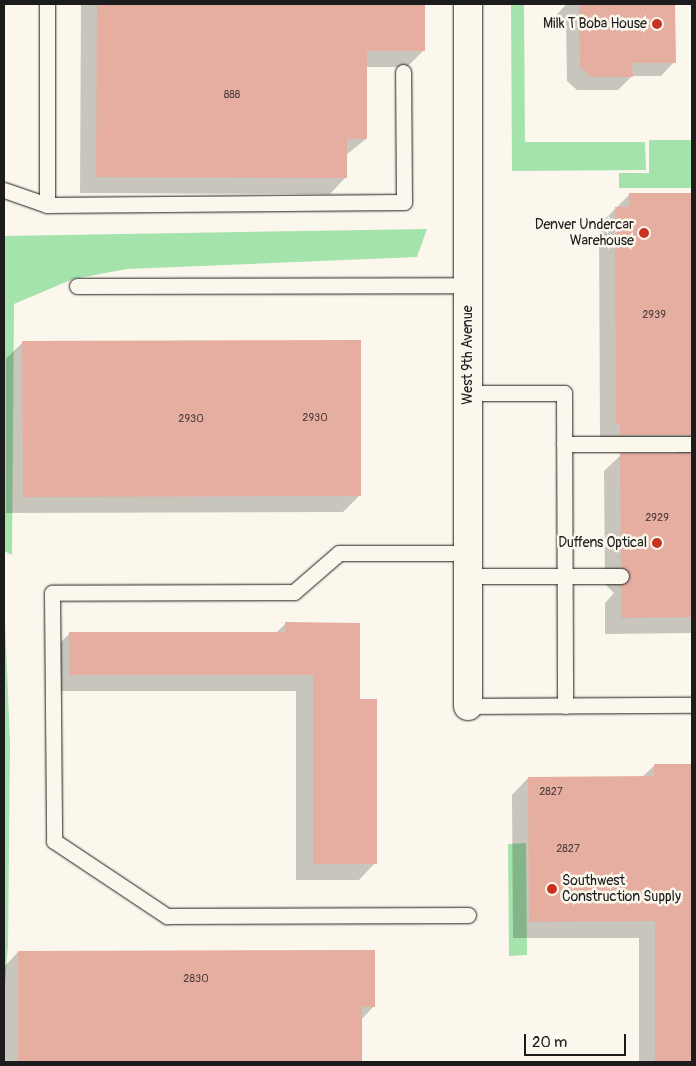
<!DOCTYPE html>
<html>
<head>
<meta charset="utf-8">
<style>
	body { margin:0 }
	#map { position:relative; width:696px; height:1066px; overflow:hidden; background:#fbf7ec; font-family:Pangolin,sans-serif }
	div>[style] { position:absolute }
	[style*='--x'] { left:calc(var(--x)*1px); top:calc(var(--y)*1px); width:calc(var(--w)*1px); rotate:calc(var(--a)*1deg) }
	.green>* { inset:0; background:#a4e3ac }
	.shadow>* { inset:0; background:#0003 }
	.building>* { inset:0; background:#e6ada1 }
	.roads { filter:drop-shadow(0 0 1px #1c1c1c) drop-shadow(0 0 1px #1c1c1c) }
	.service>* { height:15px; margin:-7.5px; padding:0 7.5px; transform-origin:7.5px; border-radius:7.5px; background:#fbf7ec }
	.minor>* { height:28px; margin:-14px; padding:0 14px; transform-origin:14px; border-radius:14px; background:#fbf7ec }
	.dots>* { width:14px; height:14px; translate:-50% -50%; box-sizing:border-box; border:2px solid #fbf7ec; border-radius:50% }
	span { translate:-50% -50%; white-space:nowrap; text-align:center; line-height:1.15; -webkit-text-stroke:5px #fbf7ec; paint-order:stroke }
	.number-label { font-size:11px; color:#4e403d }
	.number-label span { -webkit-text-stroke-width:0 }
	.poi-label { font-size:14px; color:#1c1c1c }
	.right { translate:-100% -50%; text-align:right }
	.left { translate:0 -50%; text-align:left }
	.street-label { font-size:14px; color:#1c1c1c }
	.frame { position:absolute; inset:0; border:5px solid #1c1c1c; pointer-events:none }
	.scale { position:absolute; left:524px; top:1034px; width:102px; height:22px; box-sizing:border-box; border:2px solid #1c1c1c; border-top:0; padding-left:6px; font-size:15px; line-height:18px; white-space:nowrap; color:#1c1c1c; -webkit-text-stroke:4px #fbf7ec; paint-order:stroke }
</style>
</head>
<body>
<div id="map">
	<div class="green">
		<i style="clip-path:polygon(511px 4px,524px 4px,525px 142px,645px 142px,646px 170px,512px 171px)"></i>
		<i style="clip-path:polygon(649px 140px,692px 140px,692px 188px,619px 188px,619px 173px,649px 173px)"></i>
		<i style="clip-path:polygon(427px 229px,417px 257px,127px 269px,73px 279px,14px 304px,12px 555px,4px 551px,4px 236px)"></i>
		<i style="clip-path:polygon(4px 598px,10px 743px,8px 945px,4px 998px)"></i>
		<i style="clip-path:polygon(526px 843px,527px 955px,509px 956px,508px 844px)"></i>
	</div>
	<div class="shadow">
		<i style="clip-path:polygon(81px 4px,423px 4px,423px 51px,407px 67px,366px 67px,366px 139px,346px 155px,346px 177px,330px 194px,80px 193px)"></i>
		<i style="clip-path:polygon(567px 4px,674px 4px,674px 62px,661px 76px,632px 76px,618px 90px,577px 90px,567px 81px,566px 22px,549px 22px)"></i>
		<i style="clip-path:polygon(630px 194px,692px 194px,692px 633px,605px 634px,605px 603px,614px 593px,605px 584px,604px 471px,621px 455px,679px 455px,675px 451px,600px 440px,599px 225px)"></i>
		<i style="clip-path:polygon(23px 342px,359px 496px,343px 512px,6px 513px,6px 359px)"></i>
		<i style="clip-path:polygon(285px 624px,359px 700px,375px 863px,359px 880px,296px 880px,296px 691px,53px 691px,53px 650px,70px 633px,275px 634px)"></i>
		<i style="clip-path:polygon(655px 765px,692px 765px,692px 1062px,639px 1062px,639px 938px,513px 938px,512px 795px,528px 778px,642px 777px)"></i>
		<i style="clip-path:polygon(18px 952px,374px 1006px,361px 1020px,361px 1062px,4px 1062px,4px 967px)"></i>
	</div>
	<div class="building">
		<i style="clip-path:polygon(97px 4px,425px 4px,425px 51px,367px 51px,367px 139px,347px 139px,347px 178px,96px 177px)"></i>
		<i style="clip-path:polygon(579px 4px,675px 4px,676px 63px,632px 63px,633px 77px,591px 77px,580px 67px)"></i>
		<i style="clip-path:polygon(629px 193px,692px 193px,692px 435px,620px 435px,620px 424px,616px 424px,615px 207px,629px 207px)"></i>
		<i style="clip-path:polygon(361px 340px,361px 496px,23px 497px,22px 341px)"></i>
		<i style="clip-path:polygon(620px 453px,692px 453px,692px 617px,621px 618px,621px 585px,629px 581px,630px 576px,621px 567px)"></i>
		<i style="clip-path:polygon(285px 622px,360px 623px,360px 699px,377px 699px,377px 864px,313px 864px,313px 675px,69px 675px,69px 632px,285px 632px)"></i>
		<i style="clip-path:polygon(654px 764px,692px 764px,692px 1062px,655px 1062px,655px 921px,529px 922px,528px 777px,654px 776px)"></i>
		<i style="clip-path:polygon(375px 950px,375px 1007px,362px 1007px,362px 1062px,18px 1062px,18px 951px)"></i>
	</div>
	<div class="roads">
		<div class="service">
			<i style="--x:47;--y:4;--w:201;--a:90"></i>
			<i style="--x:47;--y:205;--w:357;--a:-0.5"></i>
			<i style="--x:404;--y:202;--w:130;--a:-90.4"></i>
			<i style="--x:4;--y:190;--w:46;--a:19.2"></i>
			<i style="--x:77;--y:286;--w:391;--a:-0.1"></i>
			<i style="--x:468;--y:393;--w:96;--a:0"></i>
			<i style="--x:564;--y:393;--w:313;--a:89.8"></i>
			<i style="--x:564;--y:444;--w:128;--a:0"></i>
			<i style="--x:468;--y:553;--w:129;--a:180"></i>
			<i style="--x:339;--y:553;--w:60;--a:139.1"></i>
			<i style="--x:294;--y:592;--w:242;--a:179.8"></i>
			<i style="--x:52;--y:593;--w:248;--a:89.5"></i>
			<i style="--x:54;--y:841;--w:136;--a:33.6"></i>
			<i style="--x:167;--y:916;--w:301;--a:-0.2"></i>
			<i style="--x:468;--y:576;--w:153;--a:0"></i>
			<i style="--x:468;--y:706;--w:224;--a:-0.3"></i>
		</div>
		<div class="minor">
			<i style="--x:468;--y:4;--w:702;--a:90"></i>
		</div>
	</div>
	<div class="dots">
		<i style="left:657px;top:24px;background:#c8321e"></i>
		<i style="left:644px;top:233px;background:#c8321e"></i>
		<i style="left:657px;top:543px;background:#c8321e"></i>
		<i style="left:552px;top:889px;background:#c8321e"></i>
	</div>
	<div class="number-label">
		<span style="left:232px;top:95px">888</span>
		<span style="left:654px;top:315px">2939</span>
		<span style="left:315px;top:418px">2930</span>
		<span style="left:191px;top:419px">2930</span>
		<span style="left:657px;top:518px">2929</span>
		<span style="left:551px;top:792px">2827</span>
		<span style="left:568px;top:849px">2827</span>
		<span style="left:196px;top:979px">2830</span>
	</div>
	<div class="poi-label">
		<span class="right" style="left:647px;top:24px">Milk T Boba House</span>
		<span class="right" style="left:634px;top:233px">Denver Undercar<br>Warehouse</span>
		<span class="right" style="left:647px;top:543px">Duffens Optical</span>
		<span class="left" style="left:562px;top:889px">Southwest<br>Construction Supply</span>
	</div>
	<div class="street-label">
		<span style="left:468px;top:355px;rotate:-90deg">West 9th Avenue</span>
	</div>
	<div class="frame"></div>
	<div class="scale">20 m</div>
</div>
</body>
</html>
